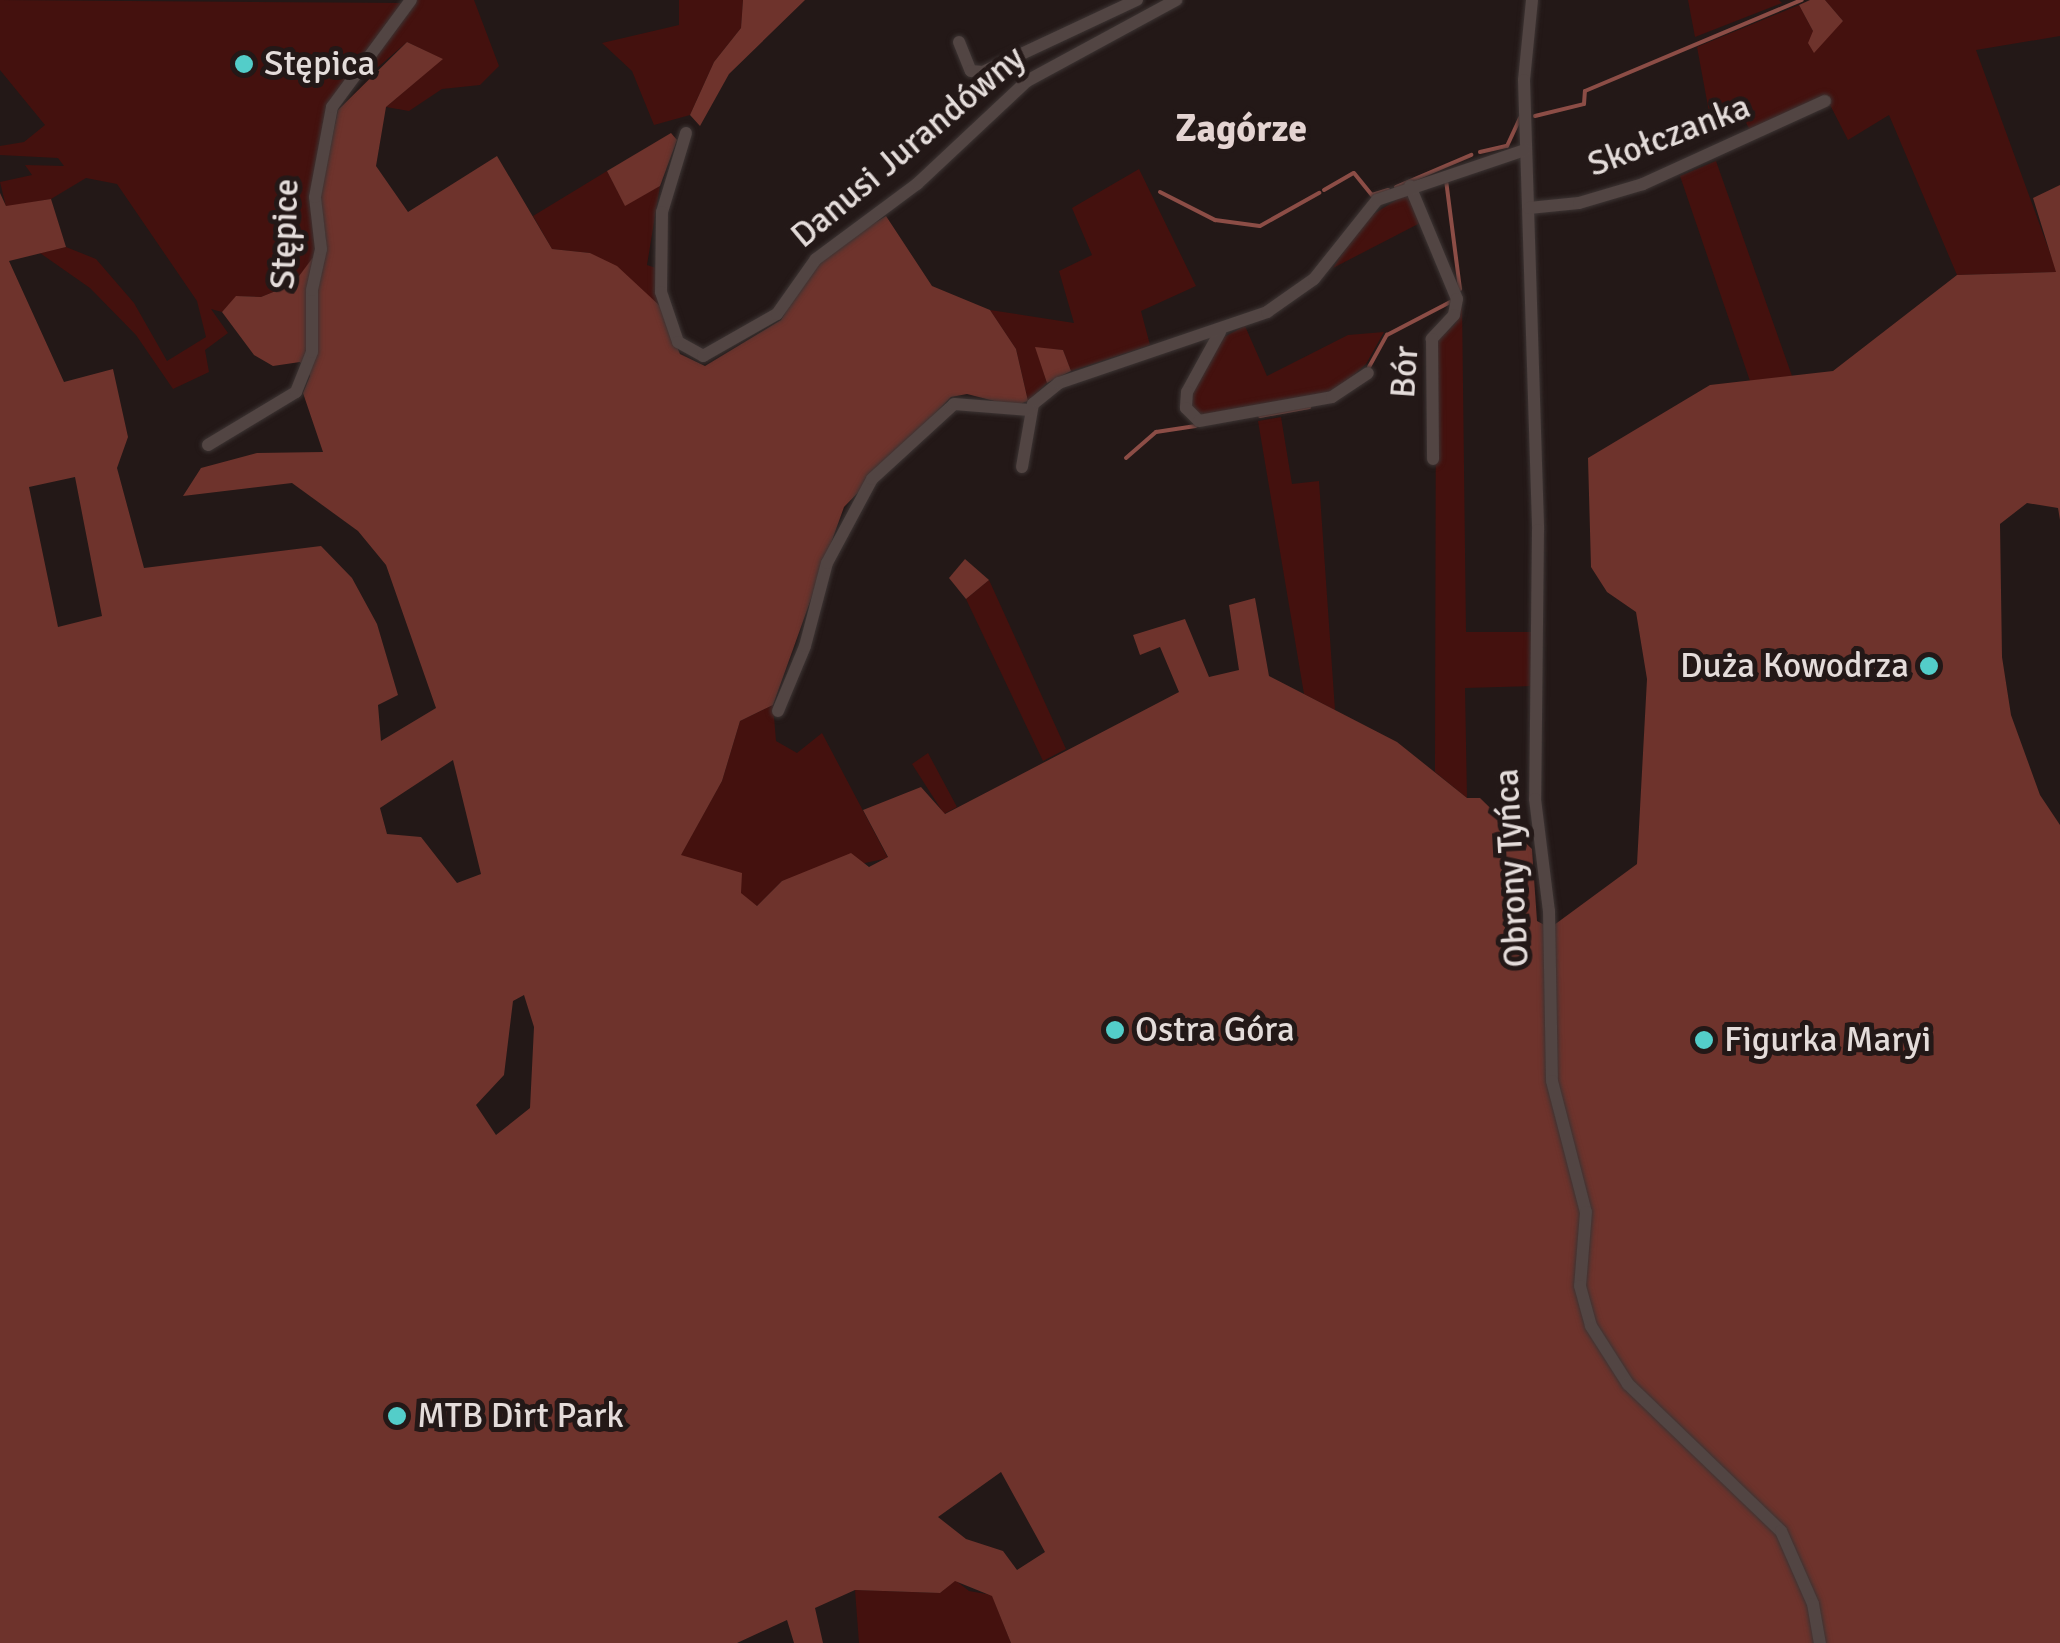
<!DOCTYPE html>
<html>
<head>
<meta charset="utf-8">
<style>
	body { margin:0 }
	#map { position:relative; width:2060px; height:1643px; overflow:hidden; background:#231817; font-family:Signika,sans-serif }
	div>[style] { position:absolute }
	[style*='--x'] { left:calc(var(--x)*1px); top:calc(var(--y)*1px); width:calc(var(--w)*1px); rotate:calc(var(--a)*1deg) }
	.green>* { inset:0; background:#44110e }
	.forest>* { inset:0; background:#6e332c }
	.stream>* { height:4px; margin:-2px; padding:0 2px; transform-origin:2px; border-radius:2px; background:#8c4d46 }
	.roads { filter:drop-shadow(0 0 2px #3c3433) drop-shadow(0 0 2px #3c3433) }
	.street>* { height:12px; margin:-6px; padding:0 6px; transform-origin:6px; border-radius:6px; background:#524543 }
	.dots>* { width:28px; height:28px; translate:-50% -50%; box-sizing:border-box; border:5px solid #231817; border-radius:50% }
	span { translate:-50% -50%; white-space:nowrap; text-align:center; line-height:1.15; -webkit-text-stroke:10px #231817; paint-order:stroke }
	.poi-label { font-size:35px; color:#e4dcda }
	.left { translate:0 -50%; text-align:left }
	.right { translate:-100% -50%; text-align:right }
	.street-label { font-size:35px; color:#e4dcda }
	.neighbourhood-label { font-size:38px; color:#e4d4d2; font-weight:700 }
</style>
</head>
<body>
<div id="map">
	<div class="green">
		<i style="clip-path:polygon(0 0,403px 3px,328px 105px,309px 200px,319px 250px,293px 284px,261px 297px,237px 296px,222px 312px,211px 309px,228px 333px,205px 350px,209px 372px,173px 389px,136px 335px,90px 288px,40px 253px,66px 247px,96px 259px,134px 303px,167px 361px,206px 337px,197px 301px,117px 184px,86px 178px,51px 199px,6px 207px,0 182px,32px 175px,25px 165px,64px 166px,58px 158px,0 155px,0 146px,24px 142px,45px 125px,0 70px)"></i>
		<i style="clip-path:polygon(415px 0,474px 0,499px 66px,480px 85px,442px 89px,409px 111px,386px 107px,442px 59px,407px 42px,369px 75px,368px 64px)"></i>
		<i style="clip-path:polygon(679px 0,743px 0,741px 28px,714px 62px,690px 115px,654px 125px,632px 71px,602px 43px,679px 25px)"></i>
		<i style="clip-path:polygon(1688px 0,1779px 0,1782px 3px,1695px 37px)"></i>
		<i style="clip-path:polygon(1825px 0,2060px 0,2060px 36px,1976px 50px,2057px 272px,1957px 275px,1889px 115px,1848px 140px,1826px 97px,1752px 134px,1743px 117px,1712px 128px,1697px 47px,1799px 5px,1813px 31px,1843px 21px)"></i>
		<i style="clip-path:polygon(1716px 161px,1792px 376px,1750px 381px,1680px 176px)"></i>
		<i style="clip-path:polygon(1139px 169px,1196px 286px,1141px 311px,1150px 345px,1071px 371px,1063px 350px,1036px 348px,1047px 383px,1028px 401px,1016px 349px,990px 310px,1074px 323px,1059px 271px,1092px 255px,1072px 208px)"></i>
		<i style="clip-path:polygon(607px 171px,625px 205px,660px 186px,647px 265px,656px 268px,660px 306px,590px 253px,552px 249px,533px 216px)"></i>
		<i style="clip-path:polygon(1406px 194px,1422px 222px,1333px 268px,1364px 220px)"></i>
		<i style="clip-path:polygon(1462px 303px,1466px 632px,1531px 632px,1531px 686px,1465px 688px,1467px 798px,1435px 772px,1436px 342px,1455px 324px)"></i>
		<i style="clip-path:polygon(1245px 326px,1267px 376px,1348px 335px,1384px 332px,1366px 364px,1336px 391px,1201px 417px,1190px 407px,1190px 393px,1222px 338px)"></i>
		<i style="clip-path:polygon(1281px 417px,1292px 484px,1319px 481px,1335px 710px,1304px 694px,1258px 421px)"></i>
		<i style="clip-path:polygon(989px 580px,1066px 749px,1043px 761px,966px 599px)"></i>
		<i style="clip-path:polygon(773px 705px,776px 741px,797px 753px,822px 733px,888px 858px,782px 881px,757px 906px,680px 856px,722px 781px,740px 721px)"></i>
		<i style="clip-path:polygon(928px 753px,957px 807px,944px 814px,912px 764px)"></i>
		<i style="clip-path:polygon(955px 1580px,969px 1591px,992px 1595px,1011px 1643px,859px 1643px,855px 1590px,940px 1593px)"></i>
	</div>
	<div class="forest">
		<i style="clip-path:polygon(743px 0,805px 0,729px 74px,700px 126px,690px 115px,714px 62px,741px 28px)"></i>
		<i style="clip-path:polygon(1810px 0,1825px 0,1843px 21px,1814px 53px,1808px 43px,1813px 31px,1799px 5px)"></i>
		<i style="clip-path:polygon(evenodd,407px 42px,443px 59px,386px 107px,376px 166px,408px 212px,497px 156px,552px 249px,590px 253px,617px 266px,660px 306px,680px 354px,705px 366px,781px 320px,816px 259px,886px 216px,932px 286px,990px 310px,1016px 349px,1028px 401px,1014px 406px,967px 394px,951px 397px,844px 507px,773px 705px,740px 721px,722px 781px,681px 855px,742px 873px,741px 893px,757px 906px,782px 881px,851px 853px,869px 867px,888px 857px,863px 810px,921px 787px,945px 814px,1179px 692px,1160px 647px,1140px 655px,1133px 635px,1185px 619px,1209px 677px,1239px 670px,1229px 605px,1255px 598px,1269px 676px,1397px 742px,1467px 798px,1480px 798px,1532px 849px,1537px 921px,1550px 928px,1637px 864px,1647px 679px,1636px 612px,1607px 592px,1591px 567px,1588px 458px,1710px 385px,1833px 371px,1957px 275px,2056px 272px,2033px 198px,2060px 185px,2060px 520px,2058px 508px,2027px 503px,2000px 524px,2002px 657px,2011px 715px,2040px 795px,2060px 825px,2060px 1643px,1011px 1643px,992px 1596px,955px 1581px,940px 1593px,855px 1590px,815px 1608px,823px 1643px,794px 1643px,787px 1620px,737px 1643px,0 1643px,0 193px,6px 206px,51px 199px,66px 247px,9px 261px,64px 382px,113px 369px,128px 437px,117px 468px,144px 568px,321px 546px,352px 578px,377px 624px,398px 695px,378px 705px,381px 741px,436px 708px,386px 565px,358px 531px,292px 483px,183px 496px,201px 468px,257px 453px,323px 452px,303px 393px,310px 376px,300px 362px,273px 366px,254px 355px,222px 312px,236px 296px,261px 297px,293px 284px,326px 240px,320px 195px,338px 110px,407px 42px,75px 477px,102px 616px,58px 627px,29px 487px,75px 477px,407px 42px,453px 760px,481px 874px,457px 883px,421px 837px,387px 834px,380px 808px,453px 760px,407px 42px,524px 995px,534px 1027px,530px 1108px,496px 1135px,476px 1105px,504px 1075px,513px 1001px,524px 995px,407px 42px,1001px 1472px,1045px 1552px,1017px 1570px,1003px 1551px,966px 1539px,938px 1517px,1001px 1472px)"></i>
		<i style="clip-path:polygon(671px 133px,677px 140px,660px 186px,625px 206px,607px 171px)"></i>
		<i style="clip-path:polygon(1035px 347px,1063px 350px,1071px 371px,1047px 383px)"></i>
		<i style="clip-path:polygon(965px 559px,989px 580px,966px 599px,949px 578px)"></i>
	</div>
	<div class="stream">
		<i style="--x:1535;--y:116;--w:50;--a:-13.8"></i>
		<i style="--x:1584;--y:104;--w:13;--a:-86"></i>
		<i style="--x:1585;--y:91;--w:235;--a:-22.8"></i>
		<i style="--x:1480;--y:152;--w:28;--a:-13"></i>
		<i style="--x:1507;--y:146;--w:31;--a:-65"></i>
		<i style="--x:1446;--y:180;--w:110;--a:82.7"></i>
		<i style="--x:1396;--y:187;--w:82;--a:-23.1"></i>
		<i style="--x:1324;--y:190;--w:34;--a:-30"></i>
		<i style="--x:1354;--y:173;--w:28;--a:51"></i>
		<i style="--x:1372;--y:195;--w:17;--a:-17"></i>
		<i style="--x:1160;--y:192;--w:62;--a:27"></i>
		<i style="--x:1215;--y:220;--w:45;--a:7.6"></i>
		<i style="--x:1260;--y:226;--w:68;--a:-29.2"></i>
		<i style="--x:1369;--y:367;--w:37;--a:-61"></i>
		<i style="--x:1387;--y:335;--w:73;--a:-27.6"></i>
		<i style="--x:1260;--y:416;--w:50;--a:-10.4"></i>
		<i style="--x:1126;--y:458;--w:40;--a:-41"></i>
		<i style="--x:1156;--y:432;--w:40;--a:-8.5"></i>
	</div>
	<div class="roads">
		<div class="street">
			<i style="--x:1532;--y:0;--w:80;--a:95.7"></i>
			<i style="--x:1524;--y:80;--w:450;--a:88.2"></i>
			<i style="--x:1538;--y:530;--w:269;--a:90.6"></i>
			<i style="--x:1535;--y:799;--w:113;--a:82.9"></i>
			<i style="--x:1549;--y:911;--w:170;--a:89"></i>
			<i style="--x:1552;--y:1081;--w:135;--a:75.5"></i>
			<i style="--x:1586;--y:1212;--w:74;--a:94.6"></i>
			<i style="--x:1580;--y:1286;--w:41;--a:74.6"></i>
			<i style="--x:1591;--y:1326;--w:69;--a:57.5"></i>
			<i style="--x:1628;--y:1384;--w:212;--a:43.9"></i>
			<i style="--x:1781;--y:1531;--w:80;--a:66.3"></i>
			<i style="--x:1813;--y:1604;--w:40;--a:80"></i>
			<i style="--x:959;--y:42;--w:31;--a:68"></i>
			<i style="--x:971;--y:71;--w:12;--a:5"></i>
			<i style="--x:983;--y:72;--w:170;--a:-25.1"></i>
			<i style="--x:686;--y:133;--w:83;--a:106.9"></i>
			<i style="--x:662;--y:212;--w:80;--a:90.7"></i>
			<i style="--x:661;--y:292;--w:53;--a:71.2"></i>
			<i style="--x:678;--y:342;--w:29;--a:29"></i>
			<i style="--x:703;--y:356;--w:85;--a:-29.6"></i>
			<i style="--x:777;--y:314;--w:67;--a:-54.7"></i>
			<i style="--x:816;--y:259;--w:126;--a:-36.6"></i>
			<i style="--x:917;--y:184;--w:151;--a:-43.1"></i>
			<i style="--x:1027;--y:81;--w:170;--a:-28.5"></i>
			<i style="--x:1410;--y:186;--w:122;--a:67.4"></i>
			<i style="--x:1457;--y:299;--w:16;--a:101"></i>
			<i style="--x:1454;--y:315;--w:33;--a:133"></i>
			<i style="--x:1432;--y:339;--w:120;--a:89.5"></i>
			<i style="--x:1529;--y:208;--w:50;--a:-5.7"></i>
			<i style="--x:1579;--y:203;--w:67;--a:-16.5"></i>
			<i style="--x:1643;--y:184;--w:200;--a:-24.5"></i>
			<i style="--x:1220;--y:332;--w:68;--a:118.8"></i>
			<i style="--x:1187;--y:392;--w:16;--a:94"></i>
			<i style="--x:1186;--y:408;--w:18;--a:45"></i>
			<i style="--x:1199;--y:421;--w:135;--a:-10.2"></i>
			<i style="--x:1332;--y:397;--w:43;--a:-33.7"></i>
			<i style="--x:208;--y:445;--w:103;--a:-31.1"></i>
			<i style="--x:296;--y:392;--w:43;--a:-68.2"></i>
			<i style="--x:312;--y:352;--w:62;--a:-90"></i>
			<i style="--x:312;--y:290;--w:42;--a:-77.6"></i>
			<i style="--x:321;--y:249;--w:52;--a:-96.6"></i>
			<i style="--x:315;--y:197;--w:92;--a:-79.3"></i>
			<i style="--x:332;--y:107;--w:133;--a:-53.6"></i>
			<i style="--x:1022;--y:467;--w:64;--a:-80.1"></i>
			<i style="--x:1033;--y:404;--w:33;--a:-39"></i>
			<i style="--x:1059;--y:383;--w:220;--a:-18.8"></i>
			<i style="--x:1267;--y:312;--w:57;--a:-35.1"></i>
			<i style="--x:1314;--y:279;--w:101;--a:-51.4"></i>
			<i style="--x:1377;--y:200;--w:156;--a:-18.7"></i>
			<i style="--x:778;--y:711;--w:70;--a:-67.4"></i>
			<i style="--x:805;--y:646;--w:86;--a:-75.2"></i>
			<i style="--x:827;--y:563;--w:95;--a:-61.8"></i>
			<i style="--x:872;--y:479;--w:111;--a:-42.4"></i>
			<i style="--x:954;--y:404;--w:76;--a:4.5"></i>
		</div>
	</div>
	<div class="dots">
		<i style="left:244px;top:64px;background:#53cdc9"></i>
		<i style="left:1929px;top:666px;background:#53cdc9"></i>
		<i style="left:1115px;top:1030px;background:#53cdc9"></i>
		<i style="left:1704px;top:1040px;background:#53cdc9"></i>
		<i style="left:397px;top:1416px;background:#53cdc9"></i>
	</div>
	<div class="poi-label">
		<span class="left" style="left:264px;top:64px">Stępica</span>
		<span class="right" style="left:1909px;top:666px">Duża Kowodrza</span>
		<span class="left" style="left:1135px;top:1030px">Ostra Góra</span>
		<span class="left" style="left:1724px;top:1040px">Figurka Maryi</span>
		<span class="left" style="left:417px;top:1416px">MTB Dirt Park</span>
	</div>
	<div class="street-label">
		<span style="left:1669px;top:136px;rotate:-21deg">Skołczanka</span>
		<span style="left:908px;top:147px;rotate:-40deg">Danusi Jurandówny</span>
		<span style="left:285px;top:234px;rotate:-88deg">Stępice</span>
		<span style="left:1405px;top:372px;rotate:-86deg">Bór</span>
		<span style="left:1512px;top:868px;rotate:-93deg">Obrony Tyńca</span>
	</div>
	<div class="neighbourhood-label">
		<span style="left:1241px;top:129px">Zagórze</span>
	</div>
</div>
</body>
</html>
